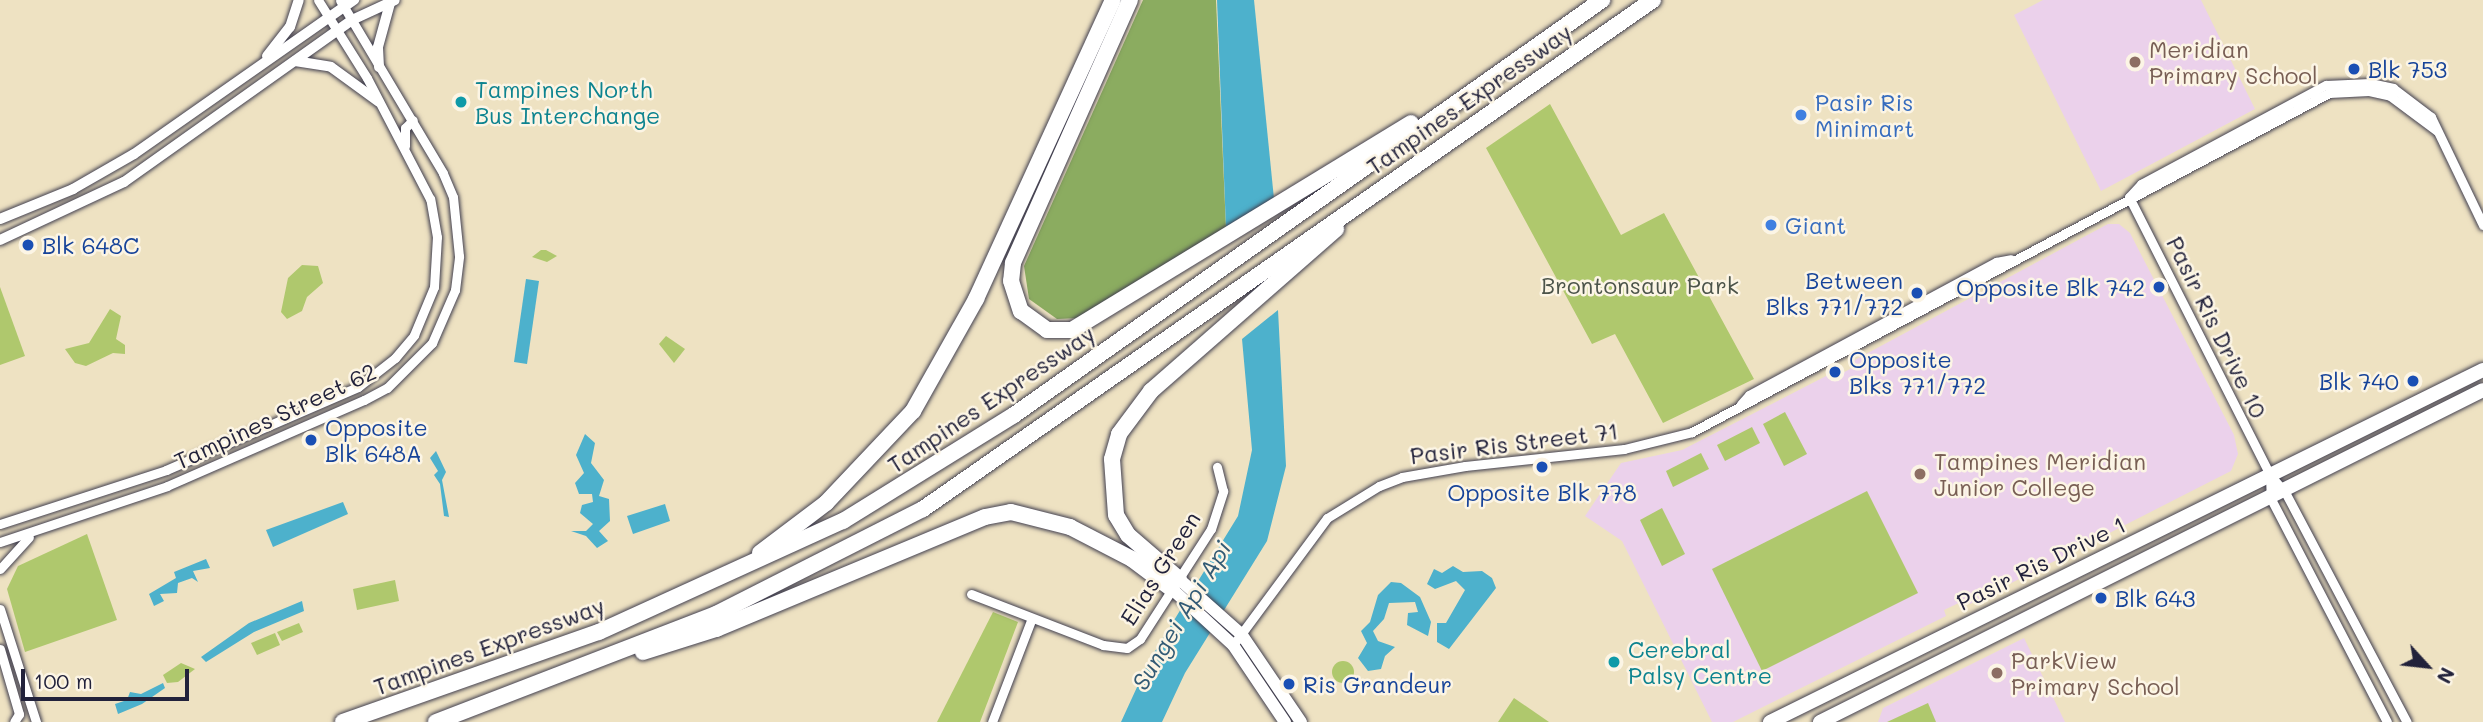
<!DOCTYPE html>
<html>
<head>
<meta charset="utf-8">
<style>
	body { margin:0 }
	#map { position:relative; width:2483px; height:722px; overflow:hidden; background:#eee2c2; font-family:Mali,sans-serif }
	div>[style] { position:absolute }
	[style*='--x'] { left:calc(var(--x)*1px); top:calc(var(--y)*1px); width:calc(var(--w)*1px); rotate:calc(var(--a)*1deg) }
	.built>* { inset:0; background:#ebd1eb }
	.green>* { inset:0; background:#afc86d }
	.round { border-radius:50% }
	.forest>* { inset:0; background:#8bac60 }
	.water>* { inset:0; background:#4db1cc }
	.roads { filter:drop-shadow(0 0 2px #413f4f) drop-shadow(0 0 2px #413f4f) }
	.minor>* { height:9px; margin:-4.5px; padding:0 4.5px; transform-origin:4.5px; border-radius:4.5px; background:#fff }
	.tertiary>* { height:10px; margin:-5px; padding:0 5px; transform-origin:5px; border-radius:5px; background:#fff }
	.secondary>* { height:12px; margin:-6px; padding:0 6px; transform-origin:6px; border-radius:6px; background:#fff }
	.primary>* { height:14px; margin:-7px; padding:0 7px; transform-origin:7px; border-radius:7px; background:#fff }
	.motorway>* { height:16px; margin:-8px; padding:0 8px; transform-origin:8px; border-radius:8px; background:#fff }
	.dots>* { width:19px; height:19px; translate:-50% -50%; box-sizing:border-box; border:4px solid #fcf5e5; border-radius:50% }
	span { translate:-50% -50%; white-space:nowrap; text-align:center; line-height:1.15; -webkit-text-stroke:5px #fcf5e5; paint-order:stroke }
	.education-label { font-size:23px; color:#785e54 }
	.left { translate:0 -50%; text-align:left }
	.transit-label { font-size:23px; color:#164399 }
	.right { translate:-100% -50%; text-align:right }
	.culture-label { font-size:23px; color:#0d838f }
	.street-label { font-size:23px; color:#22223b }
	.shop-label { font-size:23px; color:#366cbe }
	.park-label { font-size:23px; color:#4c544a }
	.water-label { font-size:24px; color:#335b75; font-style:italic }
	.north { position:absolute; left:2392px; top:631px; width:70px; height:70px; -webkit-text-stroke:5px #fcf5e5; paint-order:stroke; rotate:117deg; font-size:19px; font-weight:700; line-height:28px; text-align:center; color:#22223b }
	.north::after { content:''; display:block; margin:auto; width:24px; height:32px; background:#22223b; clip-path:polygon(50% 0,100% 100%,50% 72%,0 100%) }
	.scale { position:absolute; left:21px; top:669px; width:168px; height:32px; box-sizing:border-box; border:4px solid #22223b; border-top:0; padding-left:9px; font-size:21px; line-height:24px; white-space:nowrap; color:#22223b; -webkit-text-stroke:5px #fcf5e5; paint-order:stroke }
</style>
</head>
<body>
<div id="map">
	<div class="built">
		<i style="clip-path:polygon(2043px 0,2201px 0,2255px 109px,2101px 191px,2014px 15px)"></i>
		<i style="clip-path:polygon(2108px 224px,2119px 224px,2130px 233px,2234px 435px,2238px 454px,2231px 471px,1970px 604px,1967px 599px,1944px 610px,1946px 616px,1733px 722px,1712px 722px,1622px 541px,1585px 516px,1621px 463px,1682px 450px,1828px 375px,1831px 379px,1854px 367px,1851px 362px)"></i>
		<i style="clip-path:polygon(2024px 638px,2065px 722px,1878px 722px,1883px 708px)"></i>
	</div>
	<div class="green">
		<i style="clip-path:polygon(1550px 104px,1621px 235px,1664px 213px,1754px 379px,1663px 423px,1615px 334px,1592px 344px,1486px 148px)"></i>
		<i style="clip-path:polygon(541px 250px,546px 250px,557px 256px,547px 262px,532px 257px)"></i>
		<i style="clip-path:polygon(302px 265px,318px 266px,323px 283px,307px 297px,302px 311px,287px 319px,281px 312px,288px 278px)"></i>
		<i style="clip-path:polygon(0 287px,25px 356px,0 365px)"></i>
		<i style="clip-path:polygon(110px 309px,121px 316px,116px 339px,125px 345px,125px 354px,113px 353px,86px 366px,75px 363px,65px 349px,89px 343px)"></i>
		<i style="clip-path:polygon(666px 336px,685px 349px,674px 363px,659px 344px)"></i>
		<i style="clip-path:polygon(1785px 412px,1807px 454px,1784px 466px,1763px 424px)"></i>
		<i style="clip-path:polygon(1752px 427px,1760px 443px,1725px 461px,1717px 445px)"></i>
		<i style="clip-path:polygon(1701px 453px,1709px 469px,1673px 487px,1666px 471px)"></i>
		<i style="clip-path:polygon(1867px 491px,1918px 593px,1762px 671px,1712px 569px)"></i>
		<i style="clip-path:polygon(1662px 508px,1685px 554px,1662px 566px,1640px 520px)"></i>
		<i style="clip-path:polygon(87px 534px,117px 620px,25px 652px,7px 589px,18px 566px)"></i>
		<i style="clip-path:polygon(395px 580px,399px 601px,357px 610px,353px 589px)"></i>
		<i style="clip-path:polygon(993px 612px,1018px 622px,980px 722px,937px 722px)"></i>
		<i style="clip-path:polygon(299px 623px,303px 632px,282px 641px,277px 632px)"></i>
		<i style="clip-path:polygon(275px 633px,280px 645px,257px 655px,251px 643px)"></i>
		<i class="round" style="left:1332px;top:661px;width:22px;height:22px"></i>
		<i style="clip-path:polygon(181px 663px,195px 669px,178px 682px,167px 683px,163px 675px)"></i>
		<i style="clip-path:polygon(1514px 698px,1549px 722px,1498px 722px)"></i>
		<i style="clip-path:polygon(1928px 703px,1936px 722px,1887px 722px)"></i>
	</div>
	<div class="forest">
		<i style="clip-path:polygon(1143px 0,1216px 0,1226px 228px,1080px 318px,1057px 319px,1029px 299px,1024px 266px)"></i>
	</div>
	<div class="water">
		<i style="clip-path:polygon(1217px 0,1254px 0,1274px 199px,1226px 228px)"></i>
		<i style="clip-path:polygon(526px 279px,539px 281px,527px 364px,514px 362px)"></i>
		<i style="clip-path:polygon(1278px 310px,1286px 466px,1267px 541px,1185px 673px,1162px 722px,1121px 722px,1149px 661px,1238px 516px,1252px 450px,1242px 339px)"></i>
		<i style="clip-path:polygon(585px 434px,595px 443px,591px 463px,604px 480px,599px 496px,609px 499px,610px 521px,599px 531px,608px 541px,597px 548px,586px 536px,571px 531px,586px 531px,593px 524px,580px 513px,582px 505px,593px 502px,592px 494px,579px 494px,575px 483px,584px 473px,576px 455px)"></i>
		<i style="clip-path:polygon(436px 451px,446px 472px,442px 480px,449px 517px,444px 516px,440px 484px,434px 475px,438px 471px,430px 458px)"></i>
		<i style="clip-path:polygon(343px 502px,348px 514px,273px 547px,266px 530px)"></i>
		<i style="clip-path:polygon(665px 504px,670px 521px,633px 534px,627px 516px)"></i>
		<i style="clip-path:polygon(206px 559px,210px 568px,193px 571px,198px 582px,192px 578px,178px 583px,177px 593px,160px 594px,164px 601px,154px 606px,149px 594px,176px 578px,174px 572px)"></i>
		<i style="clip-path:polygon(1453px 566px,1463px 572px,1482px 571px,1492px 578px,1496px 588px,1449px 649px,1437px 642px,1437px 623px,1446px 623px,1465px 590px,1456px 581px,1435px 589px,1427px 584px,1434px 569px,1442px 573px)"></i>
		<i style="clip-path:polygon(1391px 582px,1401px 583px,1420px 597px,1431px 622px,1428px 636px,1407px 625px,1408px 613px,1418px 612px,1415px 602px,1389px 603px,1384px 619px,1373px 631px,1378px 641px,1395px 647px,1385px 656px,1381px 669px,1368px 671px,1358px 658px,1367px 643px,1361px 631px,1370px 622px,1378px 595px)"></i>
		<i style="clip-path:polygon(302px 601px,304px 611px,254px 632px,206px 662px,201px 657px,249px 623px)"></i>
		<i style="clip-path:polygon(163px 683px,165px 688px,142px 704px,118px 714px,115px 704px,127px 700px,130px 692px,141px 694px)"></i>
	</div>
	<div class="roads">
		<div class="minor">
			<i style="--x:405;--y:146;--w:18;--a:-90"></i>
			<i style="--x:405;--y:128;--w:11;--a:-45"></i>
			<i style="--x:2129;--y:197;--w:312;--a:63.1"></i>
			<i style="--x:2270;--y:475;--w:23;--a:49"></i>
			<i style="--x:2285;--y:492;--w:260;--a:62.1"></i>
			<i style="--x:2129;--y:197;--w:18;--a:-47"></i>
			<i style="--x:2141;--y:184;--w:210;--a:-28.2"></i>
			<i style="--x:2326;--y:85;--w:44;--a:-2.6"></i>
			<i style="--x:2370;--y:83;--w:24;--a:12"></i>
			<i style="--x:2393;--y:88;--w:48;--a:37.3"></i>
			<i style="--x:2431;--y:117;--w:120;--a:64.3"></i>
			<i style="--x:1741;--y:404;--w:12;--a:-48"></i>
			<i style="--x:1749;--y:395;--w:281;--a:-28.3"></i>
			<i style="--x:1996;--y:262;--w:15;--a:-11"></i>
			<i style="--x:2270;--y:475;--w:24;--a:88"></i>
			<i style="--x:2271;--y:499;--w:251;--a:62.5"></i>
			<i style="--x:0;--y:524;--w:175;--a:-18"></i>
			<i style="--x:166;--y:470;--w:209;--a:-23.4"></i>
			<i style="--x:358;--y:387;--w:47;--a:-38.1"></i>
			<i style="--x:395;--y:358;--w:30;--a:-50"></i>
			<i style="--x:414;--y:335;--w:52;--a:-67.4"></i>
			<i style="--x:434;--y:287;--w:50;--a:-86.6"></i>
			<i style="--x:437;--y:237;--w:39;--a:-100"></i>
			<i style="--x:430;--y:199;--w:136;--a:-117.5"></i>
			<i style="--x:367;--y:78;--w:92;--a:-122.1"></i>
			<i style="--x:0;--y:542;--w:176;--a:-18.5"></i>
			<i style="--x:167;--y:486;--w:215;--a:-23.6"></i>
			<i style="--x:364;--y:400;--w:26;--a:-28"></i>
			<i style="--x:387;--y:388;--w:64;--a:-45"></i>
			<i style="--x:432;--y:343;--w:58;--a:-66.5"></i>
			<i style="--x:455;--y:290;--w:34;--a:-83"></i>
			<i style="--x:459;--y:256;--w:59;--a:-95.8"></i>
			<i style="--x:453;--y:197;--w:26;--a:-113"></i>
			<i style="--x:443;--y:173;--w:201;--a:-120.8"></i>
			<i style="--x:0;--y:569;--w:43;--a:-47.8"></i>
			<i style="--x:971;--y:594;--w:142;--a:21.1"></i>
			<i style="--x:1103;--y:645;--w:24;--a:7"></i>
			<i style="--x:1127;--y:648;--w:16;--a:-35"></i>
			<i style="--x:1140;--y:639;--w:131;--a:-57.2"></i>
			<i style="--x:1211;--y:529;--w:40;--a:-72"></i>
			<i style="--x:1223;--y:491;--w:25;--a:-104"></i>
			<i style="--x:0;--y:609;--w:119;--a:72.3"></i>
			<i style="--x:1233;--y:645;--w:158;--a:-53.5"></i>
			<i style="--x:1327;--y:518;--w:61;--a:-31.6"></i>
			<i style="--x:1379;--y:486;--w:25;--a:-21"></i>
			<i style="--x:1402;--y:477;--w:64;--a:-9.9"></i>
			<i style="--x:1465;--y:466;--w:160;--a:-6.1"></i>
			<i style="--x:1624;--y:449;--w:70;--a:-14"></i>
			<i style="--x:1692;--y:432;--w:722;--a:-28.02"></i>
			<i style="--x:2329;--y:93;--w:40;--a:-2.9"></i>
			<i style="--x:2369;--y:91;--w:22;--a:13"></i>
			<i style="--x:2390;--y:96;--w:59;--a:36.7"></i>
			<i style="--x:0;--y:649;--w:68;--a:73.7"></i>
			<i style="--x:19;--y:714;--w:9;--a:122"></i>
			<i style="--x:992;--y:722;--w:111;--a:-69"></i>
		</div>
		<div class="tertiary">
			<i style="--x:267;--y:56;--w:37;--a:-52"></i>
			<i style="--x:290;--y:27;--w:28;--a:-72"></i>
			<i style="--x:295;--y:61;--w:36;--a:9"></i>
			<i style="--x:331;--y:67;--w:59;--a:36.1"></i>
			<i style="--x:379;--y:67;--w:20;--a:-93"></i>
			<i style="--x:378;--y:47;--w:46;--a:-74.7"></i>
			<i style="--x:0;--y:219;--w:79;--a:-22.3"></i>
			<i style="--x:73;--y:189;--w:70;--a:-29.8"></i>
			<i style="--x:134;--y:154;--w:269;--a:-35"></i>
			<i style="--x:0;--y:240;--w:137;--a:-25.1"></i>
			<i style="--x:124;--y:182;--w:280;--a:-35.4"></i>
			<i style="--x:352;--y:20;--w:47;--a:-24.9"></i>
		</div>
		<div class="secondary">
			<i style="--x:1179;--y:579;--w:84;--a:41.6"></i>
			<i style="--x:1242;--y:635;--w:105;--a:55.9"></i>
			<i style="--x:1172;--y:589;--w:83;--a:42.6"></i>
			<i style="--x:1233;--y:645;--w:93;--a:56"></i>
		</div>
		<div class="primary">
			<i style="--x:1770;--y:722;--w:795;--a:-26.28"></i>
			<i style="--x:1820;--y:722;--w:741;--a:-26.6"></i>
		</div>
		<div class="motorway">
			<i style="--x:1130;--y:0;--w:288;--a:114"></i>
			<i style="--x:1013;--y:263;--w:18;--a:96"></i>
			<i style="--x:1011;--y:281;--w:32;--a:72"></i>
			<i style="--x:1021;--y:311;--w:32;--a:36"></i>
			<i style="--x:1047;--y:330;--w:25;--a:0"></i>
			<i style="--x:1072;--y:330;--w:397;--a:-31.4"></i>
			<i style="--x:760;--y:553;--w:83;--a:-37.1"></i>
			<i style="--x:826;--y:503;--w:127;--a:-46.6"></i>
			<i style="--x:913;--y:411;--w:129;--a:-60.6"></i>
			<i style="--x:976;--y:299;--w:329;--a:-65.4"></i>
			<i style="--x:1179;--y:579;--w:67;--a:-139.2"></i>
			<i style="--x:1128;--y:535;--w:23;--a:-121"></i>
			<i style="--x:1116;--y:515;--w:56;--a:-94.1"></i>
			<i style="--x:1112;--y:459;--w:26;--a:-74"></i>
			<i style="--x:1119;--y:434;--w:54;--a:-53.3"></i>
			<i style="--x:1151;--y:391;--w:246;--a:-41.2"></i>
			<i style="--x:643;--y:652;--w:77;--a:-17.5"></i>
			<i style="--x:716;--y:629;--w:291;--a:-22.6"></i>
			<i style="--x:985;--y:517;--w:26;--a:-11"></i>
			<i style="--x:1011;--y:512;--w:61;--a:14.3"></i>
			<i style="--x:1070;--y:527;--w:70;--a:27.3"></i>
			<i style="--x:1132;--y:559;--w:50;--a:36.9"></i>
			<i style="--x:343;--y:722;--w:271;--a:-19.4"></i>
			<i style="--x:599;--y:632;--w:268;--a:-24.5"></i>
			<i style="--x:843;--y:521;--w:201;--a:-31.8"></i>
			<i style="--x:1014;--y:415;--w:720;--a:-35.21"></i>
			<i style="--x:436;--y:722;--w:300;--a:-21.1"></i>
			<i style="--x:716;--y:614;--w:232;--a:-26.9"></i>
			<i style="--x:923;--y:509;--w:890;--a:-34.89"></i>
		</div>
	</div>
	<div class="dots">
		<i style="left:2135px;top:62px;background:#8d6e63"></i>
		<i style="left:2354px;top:69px;background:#1a4fb4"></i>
		<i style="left:461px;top:102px;background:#0f9aa8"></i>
		<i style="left:1801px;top:115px;background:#3f7fe0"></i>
		<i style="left:1771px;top:225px;background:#3f7fe0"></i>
		<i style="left:28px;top:245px;background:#1a4fb4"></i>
		<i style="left:2159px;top:287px;background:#1a4fb4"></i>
		<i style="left:1917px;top:293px;background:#1a4fb4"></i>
		<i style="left:1835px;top:372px;background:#1a4fb4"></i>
		<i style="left:2413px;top:381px;background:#1a4fb4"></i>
		<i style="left:311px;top:440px;background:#1a4fb4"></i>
		<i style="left:1542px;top:467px;background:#1a4fb4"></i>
		<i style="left:1920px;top:474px;background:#8d6e63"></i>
		<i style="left:2101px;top:598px;background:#1a4fb4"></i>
		<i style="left:1614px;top:662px;background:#0f9aa8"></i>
		<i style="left:1997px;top:673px;background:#8d6e63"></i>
		<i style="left:1289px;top:684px;background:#1a4fb4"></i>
	</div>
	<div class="education-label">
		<span class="left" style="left:2149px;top:62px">Meridian<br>Primary School</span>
		<span class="left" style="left:1934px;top:474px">Tampines Meridian<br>Junior College</span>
		<span class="left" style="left:2011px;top:673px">ParkView<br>Primary School</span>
	</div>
	<div class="transit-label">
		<span class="left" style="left:2368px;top:69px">Blk 753</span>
		<span class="left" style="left:42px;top:245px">Blk 648C</span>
		<span class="right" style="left:1903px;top:293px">Between<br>Blks 771/772</span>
		<span class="right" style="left:2145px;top:287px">Opposite Blk 742</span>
		<span class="left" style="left:1849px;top:372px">Opposite<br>Blks 771/772</span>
		<span class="right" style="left:2399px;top:381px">Blk 740</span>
		<span class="left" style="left:325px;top:440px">Opposite<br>Blk 648A</span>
		<span style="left:1542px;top:492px">Opposite Blk 778</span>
		<span class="left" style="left:2115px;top:598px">Blk 643</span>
		<span class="left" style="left:1303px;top:684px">Ris Grandeur</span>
	</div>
	<div class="culture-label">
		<span class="left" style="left:475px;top:102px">Tampines North<br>Bus Interchange</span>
		<span class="left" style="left:1628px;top:662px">Cerebral<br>Palsy Centre</span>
	</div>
	<div class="street-label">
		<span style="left:1469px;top:99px;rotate:-35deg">Tampines Expressway</span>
		<span style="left:2217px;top:327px;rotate:64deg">Pasir Ris Drive 10</span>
		<span style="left:991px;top:399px;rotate:-34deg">Tampines Expressway</span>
		<span style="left:275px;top:416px;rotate:-25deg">Tampines Street 62</span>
		<span style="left:1514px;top:443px;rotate:-7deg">Pasir Ris Street 71</span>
		<span style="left:2041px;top:563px;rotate:-26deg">Pasir Ris Drive 1</span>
		<span style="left:1160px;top:568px;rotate:-58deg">Elias Green</span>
		<span style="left:489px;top:646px;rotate:-20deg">Tampines Expressway</span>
	</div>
	<div class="shop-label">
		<span class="left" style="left:1815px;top:115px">Pasir Ris<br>Minimart</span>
		<span class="left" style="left:1785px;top:225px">Giant</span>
	</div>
	<div class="park-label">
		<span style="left:1640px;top:285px">Brontonsaur Park</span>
	</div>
	<div class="water-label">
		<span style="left:1181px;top:615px;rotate:-59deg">Sungei Api Api</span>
	</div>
	<div class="north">N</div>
	<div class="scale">100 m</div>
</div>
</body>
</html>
